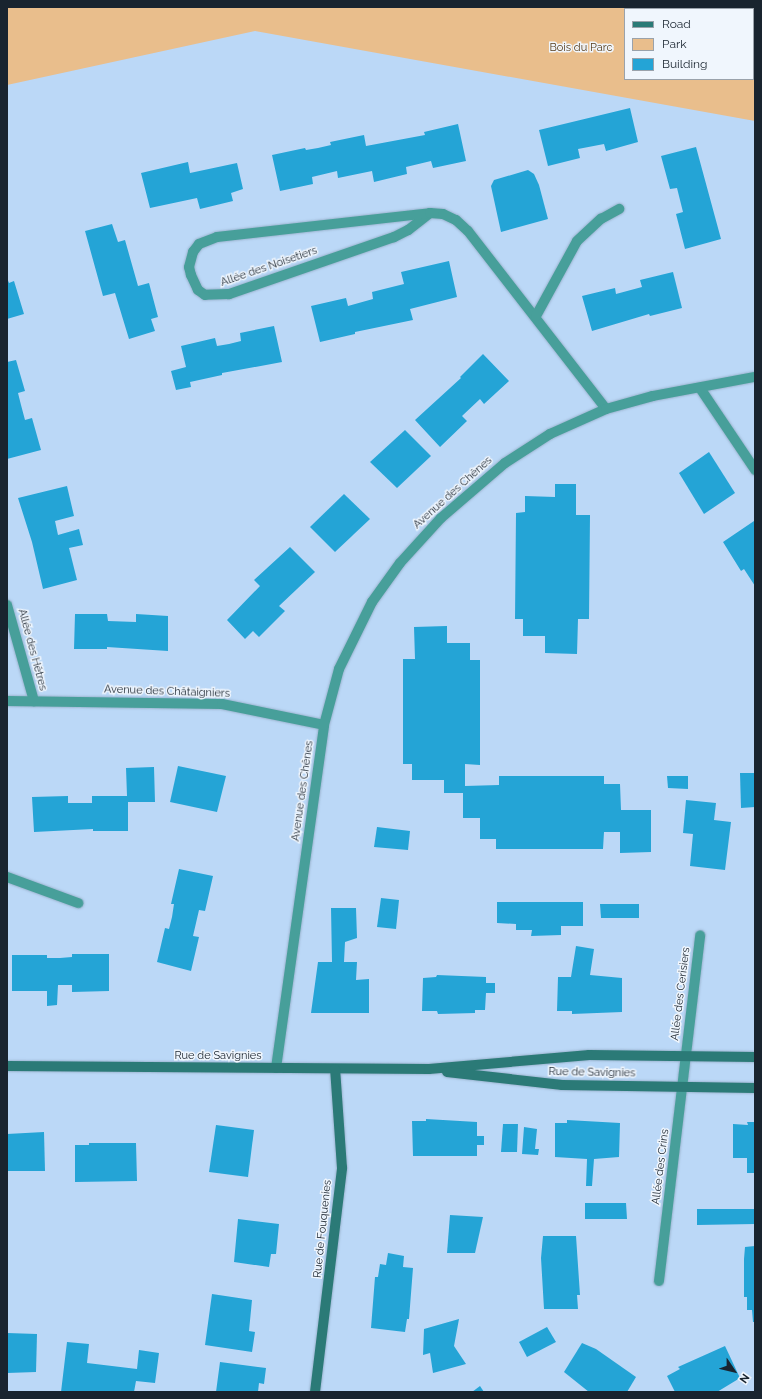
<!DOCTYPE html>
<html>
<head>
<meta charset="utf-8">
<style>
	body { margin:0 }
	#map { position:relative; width:762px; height:1399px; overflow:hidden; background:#bbd8f7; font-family:Raleway,sans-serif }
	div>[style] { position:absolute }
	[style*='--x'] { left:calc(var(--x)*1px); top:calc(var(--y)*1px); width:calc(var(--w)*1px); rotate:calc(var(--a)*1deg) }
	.green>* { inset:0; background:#e9be8c }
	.building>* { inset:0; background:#24a4d6 }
	.roads { filter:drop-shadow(0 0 1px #9bb4cf) drop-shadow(0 0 1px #9bb4cf) }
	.street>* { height:10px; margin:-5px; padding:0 5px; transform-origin:5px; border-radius:5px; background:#479f9a }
	.secondary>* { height:10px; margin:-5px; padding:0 5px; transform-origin:5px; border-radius:5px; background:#2b7a77 }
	span { translate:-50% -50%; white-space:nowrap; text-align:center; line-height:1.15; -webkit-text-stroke:3px #f0f6fd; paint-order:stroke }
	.park-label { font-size:11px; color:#553a17 }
	.street-label { font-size:11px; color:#19242f }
	.frame { position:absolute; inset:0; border:8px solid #19242f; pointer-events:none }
	.legend { position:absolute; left:624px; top:8px; width:130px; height:72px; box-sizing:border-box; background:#f0f6fd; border:1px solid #9aa2ab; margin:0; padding:5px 7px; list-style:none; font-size:12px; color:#19242f }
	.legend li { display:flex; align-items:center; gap:8px; height:20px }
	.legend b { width:20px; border:1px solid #9aa2ab }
	.north { position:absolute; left:714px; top:1351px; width:40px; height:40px; -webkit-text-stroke:3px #f0f6fd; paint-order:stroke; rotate:125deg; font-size:11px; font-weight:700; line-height:16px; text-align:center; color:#19242f }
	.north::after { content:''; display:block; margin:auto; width:14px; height:18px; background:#19242f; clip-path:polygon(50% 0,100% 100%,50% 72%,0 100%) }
</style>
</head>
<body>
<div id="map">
	<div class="green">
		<i style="clip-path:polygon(evenodd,7px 7px,755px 7px,755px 121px,255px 31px,7px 85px,7px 7px,625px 9px,753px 9px,753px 79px,625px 79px,625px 9px)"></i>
	</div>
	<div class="building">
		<i style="clip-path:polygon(630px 108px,638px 142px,606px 151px,604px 144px,578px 149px,580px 158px,548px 166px,539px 130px)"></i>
		<i style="clip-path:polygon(458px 124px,466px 161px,433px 168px,431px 161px,406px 167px,407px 174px,374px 182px,372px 171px,338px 178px,337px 171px,312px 177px,313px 184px,280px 191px,272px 155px,305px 148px,306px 150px,318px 148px,331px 145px,330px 142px,364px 135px,366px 146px,425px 135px,424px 132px)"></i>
		<i style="clip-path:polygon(696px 147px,721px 239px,685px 249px,676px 214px,683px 212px,677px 188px,670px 189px,661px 156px)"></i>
		<i style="clip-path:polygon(188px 162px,190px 173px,237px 163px,243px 189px,231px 193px,233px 201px,200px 209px,197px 198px,150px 208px,141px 173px)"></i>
		<i style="clip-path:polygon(528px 170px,534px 174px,539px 185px,548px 219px,501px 232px,491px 186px,494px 180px)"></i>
		<i style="clip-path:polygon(112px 224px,118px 242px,125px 240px,138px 286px,149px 283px,158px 317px,151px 319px,155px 331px,129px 339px,115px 293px,103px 296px,85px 231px)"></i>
		<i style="clip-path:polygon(449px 261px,457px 297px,410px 309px,413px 320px,355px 332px,355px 334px,320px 342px,311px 306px,346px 298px,348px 306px,373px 299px,372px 292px,404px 284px,401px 272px)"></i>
		<i style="clip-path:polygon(673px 272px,682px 308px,650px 316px,649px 314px,592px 331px,582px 296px,615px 288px,616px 294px,642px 287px,640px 280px)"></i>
		<i style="clip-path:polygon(7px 278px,9px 283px,14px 281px,24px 314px,7px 319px)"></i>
		<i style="clip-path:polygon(274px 326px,282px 362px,222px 373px,222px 375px,190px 382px,191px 387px,176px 390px,171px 371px,186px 367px,181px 346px,215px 338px,217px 346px,229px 344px,241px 341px,240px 333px)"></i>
		<i style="clip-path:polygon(483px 354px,509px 381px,484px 404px,480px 399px,462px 416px,467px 421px,440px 447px,415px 420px,461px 378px,460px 377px)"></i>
		<i style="clip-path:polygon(16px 360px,25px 391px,18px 393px,21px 405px,25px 420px,32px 418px,41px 450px,7px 459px,7px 362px)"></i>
		<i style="clip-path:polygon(405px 430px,431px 456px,397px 488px,370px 462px)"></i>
		<i style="clip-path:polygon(709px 452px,735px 493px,704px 514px,679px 473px)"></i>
		<i style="clip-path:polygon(555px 484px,576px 484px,576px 515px,590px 515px,589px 619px,578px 619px,577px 654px,545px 653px,545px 636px,523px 636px,523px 619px,515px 619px,516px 513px,525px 512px,525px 496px,555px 497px)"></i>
		<i style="clip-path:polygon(67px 486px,74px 516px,55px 521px,58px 535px,79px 529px,83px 545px,69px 548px,77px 580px,43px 589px,32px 542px,18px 498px)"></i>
		<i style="clip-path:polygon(344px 494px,370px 519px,335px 552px,310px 527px)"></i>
		<i style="clip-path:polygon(754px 521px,755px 523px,755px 586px,744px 569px,741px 571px,723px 542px)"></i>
		<i style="clip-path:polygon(290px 547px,315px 572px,279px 606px,285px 611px,259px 637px,253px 631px,245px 639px,227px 620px,260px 586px,254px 580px)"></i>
		<i style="clip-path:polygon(75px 614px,107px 614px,108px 621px,136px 622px,136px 614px,168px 616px,168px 651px,107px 647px,107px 649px,74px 649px)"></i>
		<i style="clip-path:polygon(447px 626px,447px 643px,470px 643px,470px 660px,480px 660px,480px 765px,465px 764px,465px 786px,499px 785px,499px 776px,604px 776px,604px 784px,620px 784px,621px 810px,651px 810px,651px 852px,620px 853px,620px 832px,604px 832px,603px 849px,496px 849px,496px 839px,480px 839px,480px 818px,463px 818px,463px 793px,444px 793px,444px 780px,412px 780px,412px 764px,403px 764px,403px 659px,415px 659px,414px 627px)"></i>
		<i style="clip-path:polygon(178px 766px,226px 776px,217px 812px,170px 802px)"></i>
		<i style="clip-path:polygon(154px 767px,155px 802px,128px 802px,128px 831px,93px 831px,93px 829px,34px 832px,32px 797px,68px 796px,68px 803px,92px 803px,92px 796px,127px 796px,126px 768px)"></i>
		<i style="clip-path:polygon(740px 773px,755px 773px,755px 807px,741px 808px)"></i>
		<i style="clip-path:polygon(667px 776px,688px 776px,688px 789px,668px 788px)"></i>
		<i style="clip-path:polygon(686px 800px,716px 803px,714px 820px,731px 822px,725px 870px,690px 866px,693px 834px,683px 833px)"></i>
		<i style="clip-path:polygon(377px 827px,410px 831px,408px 850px,374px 847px)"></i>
		<i style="clip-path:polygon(179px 869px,213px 876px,205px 911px,199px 910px,193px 936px,199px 937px,191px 971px,157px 962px,165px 928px,169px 929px,172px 917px,174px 904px,171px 904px)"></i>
		<i style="clip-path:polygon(381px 898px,399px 900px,396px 929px,377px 927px)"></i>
		<i style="clip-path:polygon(497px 902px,583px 902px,583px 926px,561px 926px,561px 935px,531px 936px,532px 930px,516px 930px,516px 924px,497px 923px)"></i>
		<i style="clip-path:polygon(600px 904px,639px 904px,639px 918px,601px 918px)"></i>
		<i style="clip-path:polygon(331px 908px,356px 908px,357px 938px,345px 942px,344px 962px,357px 962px,356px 980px,369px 979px,369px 1013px,311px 1013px,318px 962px,332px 962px)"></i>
		<i style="clip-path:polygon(576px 946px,594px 949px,590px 975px,622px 978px,622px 1012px,572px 1014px,572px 1011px,557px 1011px,558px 977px,571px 977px)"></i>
		<i style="clip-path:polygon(72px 954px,109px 954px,109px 991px,72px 992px,72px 985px,58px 985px,57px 1005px,47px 1006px,47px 991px,12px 991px,12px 955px,47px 955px,47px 958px,60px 958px,72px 957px)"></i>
		<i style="clip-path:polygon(437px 975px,486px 977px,486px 983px,495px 983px,495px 993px,486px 993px,485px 1010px,475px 1010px,475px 1013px,438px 1014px,437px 1011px,422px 1011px,423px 978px,436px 977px)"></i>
		<i style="clip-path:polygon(426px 1119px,477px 1122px,477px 1136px,484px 1136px,484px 1145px,477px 1145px,477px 1156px,413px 1156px,412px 1121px,426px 1121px)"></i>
		<i style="clip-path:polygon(567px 1120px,620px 1123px,619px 1157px,594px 1159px,592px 1186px,586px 1186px,587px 1159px,555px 1157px,555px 1123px,567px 1123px)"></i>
		<i style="clip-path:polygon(747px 1122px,755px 1122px,755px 1173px,747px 1173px,747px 1158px,733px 1158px,733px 1124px,748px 1125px)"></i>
		<i style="clip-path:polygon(503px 1124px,518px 1124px,517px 1152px,501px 1152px)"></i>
		<i style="clip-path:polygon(216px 1125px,254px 1130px,248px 1177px,209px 1172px)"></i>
		<i style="clip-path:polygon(524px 1127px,537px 1129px,535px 1149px,539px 1149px,538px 1155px,522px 1154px)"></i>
		<i style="clip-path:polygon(44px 1132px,45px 1171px,7px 1171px,7px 1134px)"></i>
		<i style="clip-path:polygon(89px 1143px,136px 1143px,137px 1181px,75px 1182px,75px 1145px,89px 1145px)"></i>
		<i style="clip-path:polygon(585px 1203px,626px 1203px,627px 1219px,585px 1219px)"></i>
		<i style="clip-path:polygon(697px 1209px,755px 1209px,755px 1224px,697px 1225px)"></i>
		<i style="clip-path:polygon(450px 1215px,483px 1217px,475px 1253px,447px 1253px)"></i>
		<i style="clip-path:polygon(238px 1219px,279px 1224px,276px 1254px,271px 1254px,269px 1267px,234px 1262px)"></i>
		<i style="clip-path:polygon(543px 1236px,576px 1236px,580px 1295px,577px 1295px,578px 1309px,544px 1309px,541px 1258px)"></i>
		<i style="clip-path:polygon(755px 1246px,755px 1322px,753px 1322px,752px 1310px,747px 1310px,747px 1297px,744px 1297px,744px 1259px,745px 1247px)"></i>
		<i style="clip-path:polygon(388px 1253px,404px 1256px,403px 1267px,413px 1268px,409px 1319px,407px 1319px,405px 1332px,371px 1328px,375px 1277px,378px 1277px,380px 1264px,386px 1265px)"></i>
		<i style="clip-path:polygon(212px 1294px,252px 1300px,249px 1331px,255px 1332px,252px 1352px,205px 1345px)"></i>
		<i style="clip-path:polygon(459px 1319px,454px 1346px,466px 1364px,433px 1373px,430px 1353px,423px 1355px,424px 1329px)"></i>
		<i style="clip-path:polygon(547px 1327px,556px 1342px,527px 1357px,519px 1342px)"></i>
		<i style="clip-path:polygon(7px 1333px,37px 1334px,36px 1372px,7px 1373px)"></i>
		<i style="clip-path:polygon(67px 1342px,89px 1344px,87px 1363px,137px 1369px,139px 1350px,159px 1353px,155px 1383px,136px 1381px,134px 1392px,61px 1392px)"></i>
		<i style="clip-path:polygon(582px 1343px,596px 1349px,636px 1377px,627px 1392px,589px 1392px,564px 1372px)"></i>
		<i style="clip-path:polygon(725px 1346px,740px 1378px,717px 1392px,675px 1392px,667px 1376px,680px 1369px,678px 1367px)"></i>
		<i style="clip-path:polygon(220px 1362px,266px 1368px,264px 1384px,259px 1383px,258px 1392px,216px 1392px)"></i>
		<i style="clip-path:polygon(480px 1386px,484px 1392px,472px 1392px)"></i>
	</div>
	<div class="roads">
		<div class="street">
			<i style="--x:430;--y:213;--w:28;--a:142"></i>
			<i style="--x:408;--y:230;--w:16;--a:153"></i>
			<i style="--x:394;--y:237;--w:175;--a:160.9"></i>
			<i style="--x:229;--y:294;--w:24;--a:178"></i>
			<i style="--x:205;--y:295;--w:9;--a:-144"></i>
			<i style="--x:198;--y:290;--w:17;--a:-115"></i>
			<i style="--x:191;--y:275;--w:8;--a:-104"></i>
			<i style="--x:189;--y:267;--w:16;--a:-75"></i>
			<i style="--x:193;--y:252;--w:10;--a:-53"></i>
			<i style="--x:199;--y:244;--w:19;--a:-21"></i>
			<i style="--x:217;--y:237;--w:214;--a:-6.4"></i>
			<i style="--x:430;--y:213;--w:13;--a:4"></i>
			<i style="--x:443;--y:214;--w:14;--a:25"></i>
			<i style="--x:456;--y:220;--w:16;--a:43"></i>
			<i style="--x:468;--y:231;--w:225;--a:52.2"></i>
			<i style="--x:536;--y:316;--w:85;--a:-61.3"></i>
			<i style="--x:577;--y:241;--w:33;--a:-43"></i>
			<i style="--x:601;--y:219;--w:21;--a:-29"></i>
			<i style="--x:700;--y:388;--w:99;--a:56.1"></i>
			<i style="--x:7;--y:605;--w:100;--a:74.3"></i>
			<i style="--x:7;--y:701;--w:215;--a:0.8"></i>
			<i style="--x:222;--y:704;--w:104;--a:11.6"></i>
			<i style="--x:7;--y:877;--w:76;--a:20.1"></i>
			<i style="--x:276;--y:1068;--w:346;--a:-82"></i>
			<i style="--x:324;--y:725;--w:58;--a:-75"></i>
			<i style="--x:339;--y:669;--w:75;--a:-63.8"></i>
			<i style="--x:372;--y:602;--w:48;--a:-54.3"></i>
			<i style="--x:400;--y:563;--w:61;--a:-47.7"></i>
			<i style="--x:441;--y:518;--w:84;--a:-40.7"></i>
			<i style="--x:505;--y:463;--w:54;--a:-32.8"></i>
			<i style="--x:550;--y:434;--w:61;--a:-24.1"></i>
			<i style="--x:606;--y:409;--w:49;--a:-15.5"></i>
			<i style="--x:653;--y:396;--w:104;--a:-10.6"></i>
			<i style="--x:659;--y:1281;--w:348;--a:-83.2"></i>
		</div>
		<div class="secondary">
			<i style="--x:7;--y:1066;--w:422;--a:0.4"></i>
			<i style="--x:429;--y:1069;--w:161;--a:-5"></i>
			<i style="--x:589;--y:1055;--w:166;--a:0.7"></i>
			<i style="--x:447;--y:1072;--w:116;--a:6.4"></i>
			<i style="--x:562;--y:1085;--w:193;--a:0.9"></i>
			<i style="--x:315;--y:1392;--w:226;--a:-83.1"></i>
			<i style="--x:342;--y:1168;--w:99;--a:-94"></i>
		</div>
	</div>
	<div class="park-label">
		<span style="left:581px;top:48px">Bois du Parc</span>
	</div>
	<div class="street-label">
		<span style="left:269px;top:267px;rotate:-19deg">Allée des Noisetiers</span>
		<span style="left:453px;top:493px;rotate:-42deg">Avenue des Chênes</span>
		<span style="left:32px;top:650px;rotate:75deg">Allée des Hêtres</span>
		<span style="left:167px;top:692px;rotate:2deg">Avenue des Châtaigniers</span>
		<span style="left:303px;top:791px;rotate:-82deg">Avenue des Chênes</span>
		<span style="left:681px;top:994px;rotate:-83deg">Allée des Cerisiers</span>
		<span style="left:218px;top:1056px">Rue de Savignies</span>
		<span style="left:592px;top:1073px;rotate:1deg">Rue de Savignies</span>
		<span style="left:661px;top:1167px;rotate:-83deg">Allée des Crins</span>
		<span style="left:323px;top:1229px;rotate:-84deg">Rue de Fouquenies</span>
	</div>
	<div class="frame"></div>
	<ul class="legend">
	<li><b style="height:5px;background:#2b7a77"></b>Road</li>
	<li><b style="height:11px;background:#e9be8c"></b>Park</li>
	<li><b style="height:11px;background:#24a4d6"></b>Building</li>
	</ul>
	<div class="north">N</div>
</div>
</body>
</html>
